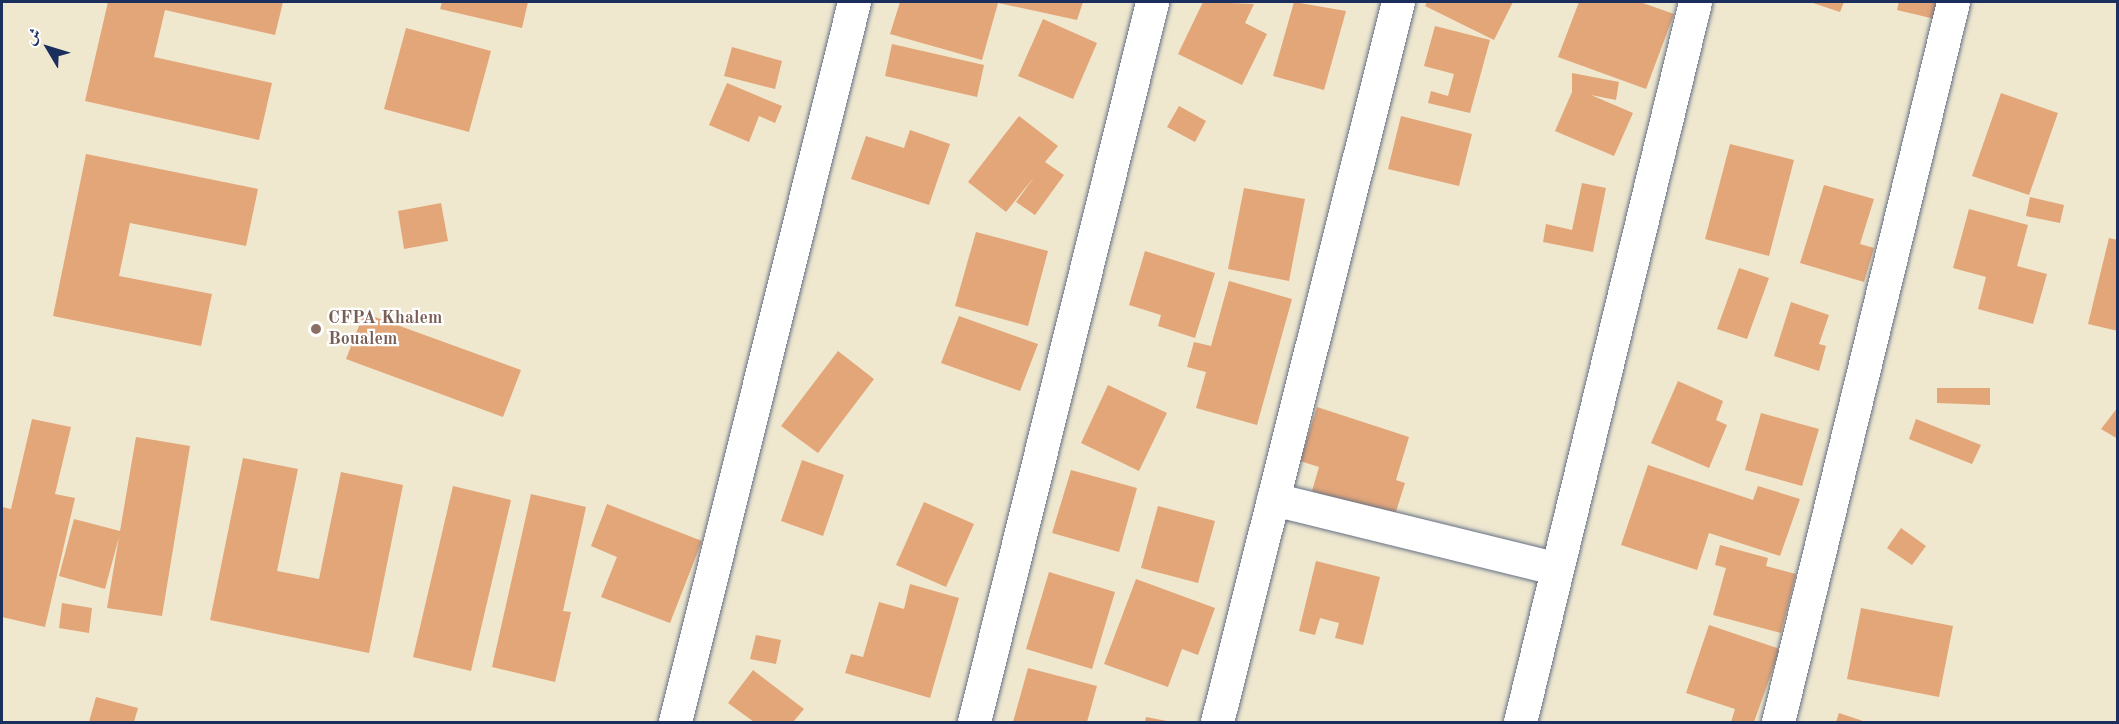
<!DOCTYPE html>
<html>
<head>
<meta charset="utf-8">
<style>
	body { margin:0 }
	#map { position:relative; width:2119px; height:724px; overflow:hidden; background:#efe8cf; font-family:"Old Standard TT",Amiri,serif }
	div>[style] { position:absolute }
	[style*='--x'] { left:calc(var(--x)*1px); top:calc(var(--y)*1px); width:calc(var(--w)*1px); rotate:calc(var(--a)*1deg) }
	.building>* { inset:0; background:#e2a679 }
	.roads { filter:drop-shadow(0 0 2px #657086) drop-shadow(0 0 2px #657086) }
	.minor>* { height:33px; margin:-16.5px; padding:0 16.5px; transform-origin:16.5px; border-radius:16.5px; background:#fff }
	.dots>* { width:16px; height:16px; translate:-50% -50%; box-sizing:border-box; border:3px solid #fff; border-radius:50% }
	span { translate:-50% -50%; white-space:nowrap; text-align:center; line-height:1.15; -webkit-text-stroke:4.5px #fff; paint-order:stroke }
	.education-label { font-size:18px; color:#785e54; font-weight:700 }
	.left { translate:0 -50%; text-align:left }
	.frame { position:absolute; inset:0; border:3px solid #1b2f5e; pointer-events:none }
	.north { position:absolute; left:18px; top:18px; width:60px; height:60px; -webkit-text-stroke:4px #fff; paint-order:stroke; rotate:308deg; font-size:16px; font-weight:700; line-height:24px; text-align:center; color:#1b2f5e }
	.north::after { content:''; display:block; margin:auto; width:21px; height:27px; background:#1b2f5e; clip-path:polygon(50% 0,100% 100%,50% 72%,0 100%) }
</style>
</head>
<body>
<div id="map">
	<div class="building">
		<i style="clip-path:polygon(108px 2px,283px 2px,275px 35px,165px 10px,154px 57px,272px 83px,259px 140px,85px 101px)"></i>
		<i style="clip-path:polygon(442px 2px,528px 2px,522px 28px,440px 9px)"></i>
		<i style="clip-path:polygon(900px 2px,1083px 2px,1077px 20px,998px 3px,982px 60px,890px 34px)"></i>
		<i style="clip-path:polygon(1203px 2px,1254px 4px,1245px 23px,1267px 34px,1242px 85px,1178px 54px)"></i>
		<i style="clip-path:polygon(1294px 2px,1346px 11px,1324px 90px,1273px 76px)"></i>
		<i style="clip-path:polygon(1427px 2px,1513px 2px,1494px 40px,1425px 6px)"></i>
		<i style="clip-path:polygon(1579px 2px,1640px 2px,1674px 14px,1646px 89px,1558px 57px)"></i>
		<i style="clip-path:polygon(1810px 2px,1844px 2px,1840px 12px)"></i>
		<i style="clip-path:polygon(1899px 2px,1943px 2px,1939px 20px,1897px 10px)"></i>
		<i style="clip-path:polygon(1043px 19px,1097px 43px,1073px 99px,1018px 76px)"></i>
		<i style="clip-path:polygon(1435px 26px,1490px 40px,1470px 113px,1428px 103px,1431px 91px,1448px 96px,1454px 74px,1424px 66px)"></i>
		<i style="clip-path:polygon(406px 28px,491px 51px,469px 132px,384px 109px)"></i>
		<i style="clip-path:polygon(892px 44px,984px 65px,977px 97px,885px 76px)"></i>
		<i style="clip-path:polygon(732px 47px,782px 61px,775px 89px,724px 76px)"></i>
		<i style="clip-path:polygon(1572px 73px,1619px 82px,1616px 100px,1591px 95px,1633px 113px,1614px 156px,1555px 131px,1572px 92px)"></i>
		<i style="clip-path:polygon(727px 83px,782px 106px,775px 123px,759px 116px,749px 142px,709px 125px)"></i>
		<i style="clip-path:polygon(2001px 93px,2058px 113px,2029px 195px,1972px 176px)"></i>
		<i style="clip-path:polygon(1179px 106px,1206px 121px,1195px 142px,1167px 127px)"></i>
		<i style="clip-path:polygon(1019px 116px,1058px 146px,1045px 162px,1064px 175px,1035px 215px,1016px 202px,1035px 176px,1006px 212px,968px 182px)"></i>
		<i style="clip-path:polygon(1401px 116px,1472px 134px,1459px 186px,1388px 169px)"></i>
		<i style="clip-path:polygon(910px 130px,950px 144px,929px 205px,851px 179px,866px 136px,904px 148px)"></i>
		<i style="clip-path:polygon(1730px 144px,1794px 160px,1769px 256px,1705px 239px)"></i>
		<i style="clip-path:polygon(86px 154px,258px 189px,246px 246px,130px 223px,119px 276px,212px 294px,201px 346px,53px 316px)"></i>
		<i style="clip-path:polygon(1582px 183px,1606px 188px,1593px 252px,1543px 242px,1546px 224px,1572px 230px)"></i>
		<i style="clip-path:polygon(1824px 185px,1874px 199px,1860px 244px,1874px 248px,1864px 282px,1800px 263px)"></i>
		<i style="clip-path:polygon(1244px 188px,1305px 199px,1289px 281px,1228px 269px)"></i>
		<i style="clip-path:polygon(2030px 197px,2064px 205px,2060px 223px,2026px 216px)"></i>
		<i style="clip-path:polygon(441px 203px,448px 241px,404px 249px,398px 211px)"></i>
		<i style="clip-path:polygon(1969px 209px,2028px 225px,2017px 266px,2047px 274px,2033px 324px,1978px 309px,1986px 277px,1953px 268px)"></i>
		<i style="clip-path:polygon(976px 232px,1048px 251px,1028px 326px,955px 306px)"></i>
		<i style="clip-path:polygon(2109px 238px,2118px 240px,2118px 331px,2088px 324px)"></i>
		<i style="clip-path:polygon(1145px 251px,1215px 273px,1195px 338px,1158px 326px,1161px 315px,1129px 305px)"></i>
		<i style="clip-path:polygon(1739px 268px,1769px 278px,1747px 339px,1717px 329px)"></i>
		<i style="clip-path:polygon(1229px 281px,1292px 299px,1257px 425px,1196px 408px,1206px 372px,1187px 367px,1194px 342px,1211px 346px)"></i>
		<i style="clip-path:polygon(1791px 302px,1829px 315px,1819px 344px,1826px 346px,1819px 371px,1774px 356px)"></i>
		<i style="clip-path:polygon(364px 313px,521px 370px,503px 417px,346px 359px)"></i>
		<i style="clip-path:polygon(959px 316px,1038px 344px,1020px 391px,941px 363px)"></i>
		<i style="clip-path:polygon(838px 351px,874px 379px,818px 453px,781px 426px)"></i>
		<i style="clip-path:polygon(1678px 381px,1723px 401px,1716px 420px,1727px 425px,1709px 468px,1651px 443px)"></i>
		<i style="clip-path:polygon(1108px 385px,1167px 413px,1139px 471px,1081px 443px)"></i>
		<i style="clip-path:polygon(1937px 388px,1990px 388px,1990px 405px,1937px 403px)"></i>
		<i style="clip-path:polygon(1317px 407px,1409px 437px,1396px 480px,1405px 483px,1394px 518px,1312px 491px,1319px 467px,1300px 461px)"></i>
		<i style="clip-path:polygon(2118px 407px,2118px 439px,2101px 429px)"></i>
		<i style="clip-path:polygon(1761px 413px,1819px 429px,1802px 486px,1745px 470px)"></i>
		<i style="clip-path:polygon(32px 419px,71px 427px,55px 494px,75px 498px,45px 627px,2px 617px,2px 507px,11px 509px)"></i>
		<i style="clip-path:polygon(1916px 419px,1981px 445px,1972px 464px,1909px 439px)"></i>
		<i style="clip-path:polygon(136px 437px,190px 446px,162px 616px,107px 608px,119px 537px,105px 589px,59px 576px,74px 519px,120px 531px)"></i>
		<i style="clip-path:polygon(243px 458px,298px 469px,277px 571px,319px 579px,341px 472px,403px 485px,369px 653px,210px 620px)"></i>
		<i style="clip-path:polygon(802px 460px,844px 475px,823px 536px,781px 521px)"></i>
		<i style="clip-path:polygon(1648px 465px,1753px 500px,1758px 486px,1800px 499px,1780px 556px,1709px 533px,1697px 570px,1621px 545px)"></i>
		<i style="clip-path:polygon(1071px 470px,1137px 488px,1119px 552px,1052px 533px)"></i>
		<i style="clip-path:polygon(453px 486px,511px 500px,471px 671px,413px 657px)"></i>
		<i style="clip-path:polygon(531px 494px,586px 507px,563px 611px,571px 612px,555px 682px,492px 667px)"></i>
		<i style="clip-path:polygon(924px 502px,974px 524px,946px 587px,896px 565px)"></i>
		<i style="clip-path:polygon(607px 504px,702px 541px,670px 623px,601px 597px,617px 557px,591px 546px)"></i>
		<i style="clip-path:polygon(1158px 506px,1215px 521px,1198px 583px,1141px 568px)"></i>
		<i style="clip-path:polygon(1901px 528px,1926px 546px,1912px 565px,1887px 548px)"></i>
		<i style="clip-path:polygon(1720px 545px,1768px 558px,1766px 566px,1796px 574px,1781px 633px,1713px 615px,1726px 568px,1715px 565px)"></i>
		<i style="clip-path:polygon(1316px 561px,1380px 577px,1363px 645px,1335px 638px,1339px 623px,1320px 618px,1315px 635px,1299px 631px)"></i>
		<i style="clip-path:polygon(1049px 572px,1115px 592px,1092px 669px,1026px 649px)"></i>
		<i style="clip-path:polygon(1136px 579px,1215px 608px,1198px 655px,1182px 649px,1168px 687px,1104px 664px)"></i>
		<i style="clip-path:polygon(910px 584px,959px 598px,930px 698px,845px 673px,851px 654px,863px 657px,879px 602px,904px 609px)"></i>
		<i style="clip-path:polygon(62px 603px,92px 608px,89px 633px,59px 628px)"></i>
		<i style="clip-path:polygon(1861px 608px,1953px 626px,1939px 697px,1847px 679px)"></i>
		<i style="clip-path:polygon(1709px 625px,1780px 649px,1754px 722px,1731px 722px,1735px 709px,1686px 693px)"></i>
		<i style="clip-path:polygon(756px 635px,781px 640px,776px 664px,750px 659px)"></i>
		<i style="clip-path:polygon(1028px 668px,1097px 686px,1087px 722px,1013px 722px)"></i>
		<i style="clip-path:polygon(753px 670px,804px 709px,793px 722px,754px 722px,728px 703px)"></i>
		<i style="clip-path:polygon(96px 697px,138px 708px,134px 722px,89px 722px)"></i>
		<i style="clip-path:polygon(1839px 713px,1866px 722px,1836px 722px)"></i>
		<i style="clip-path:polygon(1146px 717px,1167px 721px,1167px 722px,1145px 722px)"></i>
	</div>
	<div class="roads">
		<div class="minor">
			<i style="--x:1273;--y:499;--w:292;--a:13.8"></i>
			<i style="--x:675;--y:722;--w:742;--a:-76.04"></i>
			<i style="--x:974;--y:722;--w:742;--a:-76.11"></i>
			<i style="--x:1217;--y:722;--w:742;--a:-75.89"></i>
			<i style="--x:1520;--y:722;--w:741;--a:-76.34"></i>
			<i style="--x:1778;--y:722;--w:741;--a:-76.34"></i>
		</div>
	</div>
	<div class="dots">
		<i style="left:316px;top:329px;background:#8d6e63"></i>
	</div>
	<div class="education-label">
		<span class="left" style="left:328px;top:329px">CFPA Khalem<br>Boualem</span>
	</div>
	<div class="frame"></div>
	<div class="north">ش</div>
</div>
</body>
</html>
